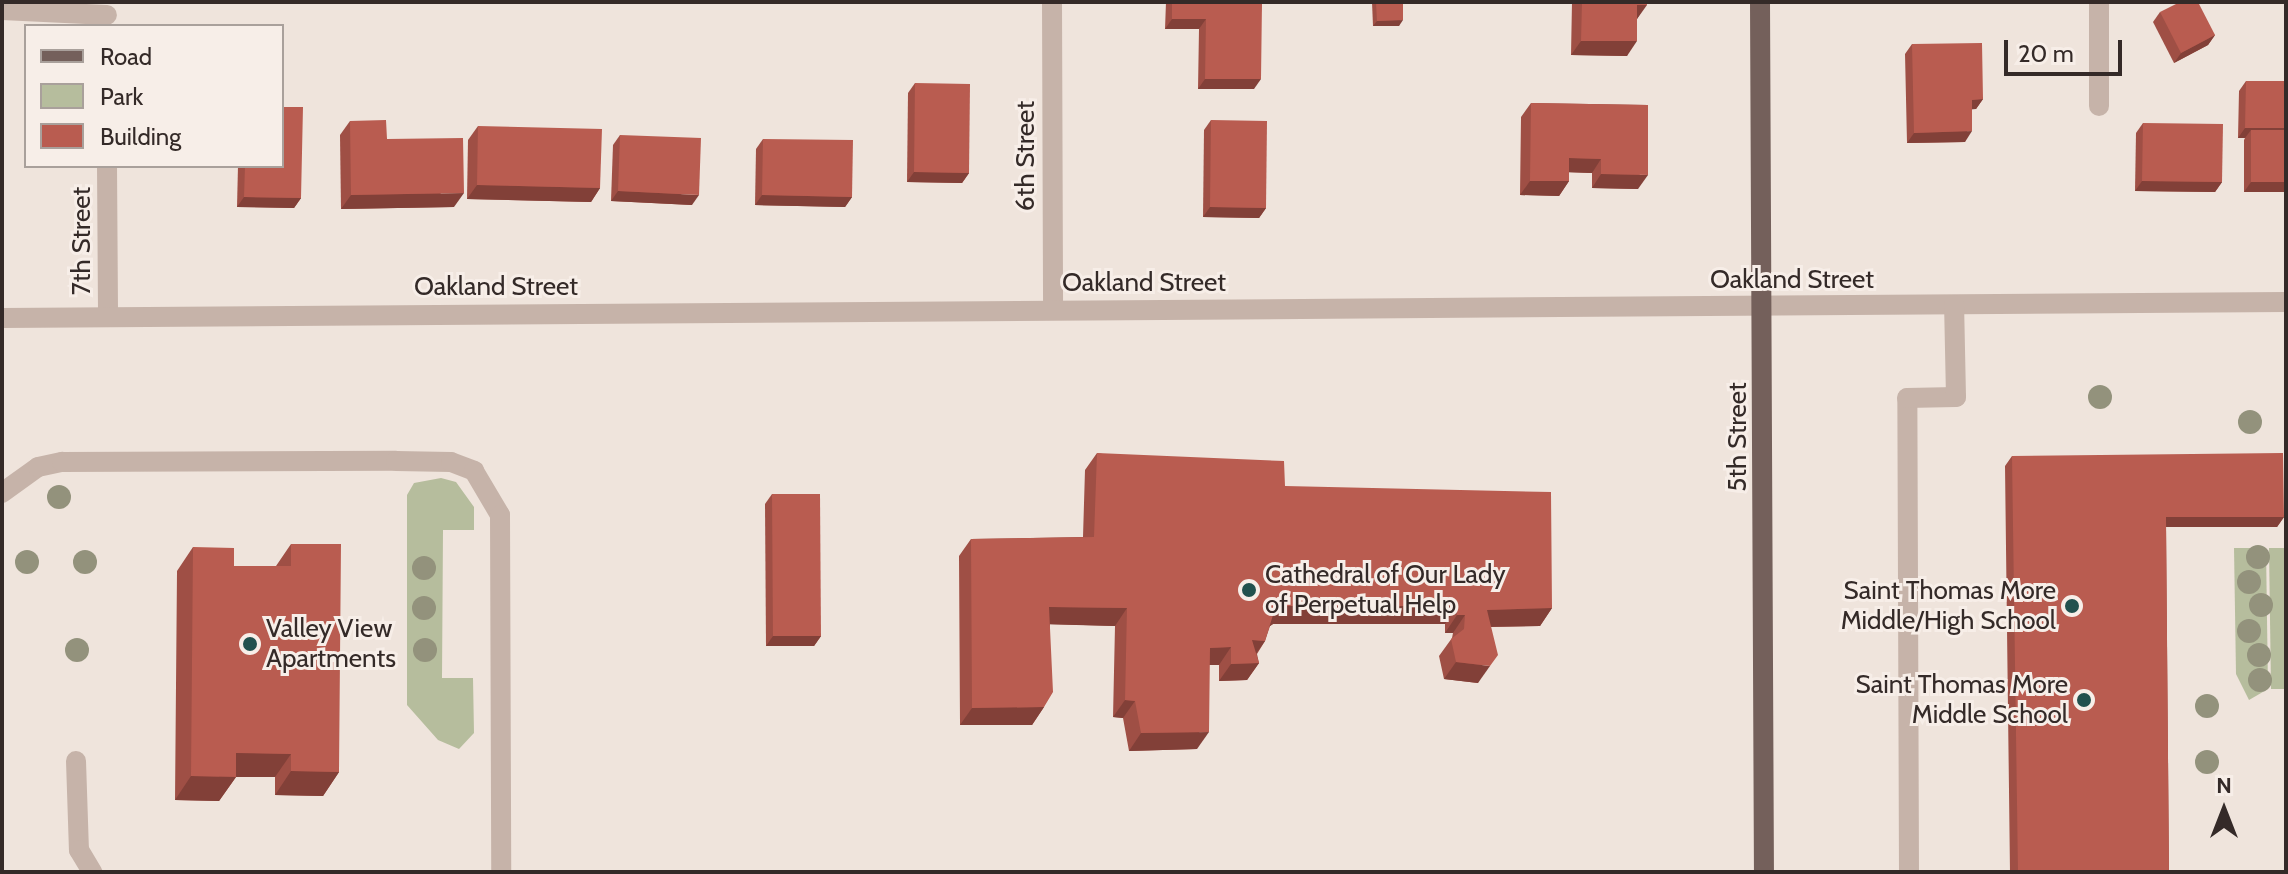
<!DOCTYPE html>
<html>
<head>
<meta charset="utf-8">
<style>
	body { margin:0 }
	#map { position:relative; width:2288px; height:874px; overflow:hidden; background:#efe4dc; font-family:Cabin,sans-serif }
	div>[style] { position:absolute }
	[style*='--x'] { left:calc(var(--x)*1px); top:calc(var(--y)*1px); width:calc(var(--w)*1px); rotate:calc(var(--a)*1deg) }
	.green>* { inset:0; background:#b6bd9d }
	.minor>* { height:20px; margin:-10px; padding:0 10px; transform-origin:10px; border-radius:10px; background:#c6b3a9 }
	.major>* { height:20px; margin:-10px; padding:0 10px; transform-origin:10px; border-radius:10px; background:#74605b }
	.trees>* { width:24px; height:24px; margin:-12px; border-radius:50%; background:#93927c }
	.wall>* { inset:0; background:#9f4f45 }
	.shaded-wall>* { inset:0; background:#824038 }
	.building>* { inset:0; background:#b95c50 }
	.dots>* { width:22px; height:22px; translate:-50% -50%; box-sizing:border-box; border:4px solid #f7eee8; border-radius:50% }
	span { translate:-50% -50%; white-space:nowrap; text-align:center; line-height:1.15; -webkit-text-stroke:6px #f7eee8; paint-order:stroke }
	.street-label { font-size:26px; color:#342a28 }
	.poi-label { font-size:26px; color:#342a28 }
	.left { translate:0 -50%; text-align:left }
	.right { translate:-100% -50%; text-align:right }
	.frame { position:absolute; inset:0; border:4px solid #342a28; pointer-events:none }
	.legend { position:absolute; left:24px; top:24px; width:260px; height:144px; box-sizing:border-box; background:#f7eee8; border:2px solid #a9a09b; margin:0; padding:10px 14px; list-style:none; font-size:24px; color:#342a28 }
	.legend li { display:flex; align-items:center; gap:16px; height:40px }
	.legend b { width:40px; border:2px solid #a9a09b }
	.north { position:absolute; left:2184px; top:770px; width:80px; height:80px; -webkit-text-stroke:6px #f7eee8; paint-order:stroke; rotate:0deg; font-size:22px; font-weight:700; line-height:32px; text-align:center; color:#342a28 }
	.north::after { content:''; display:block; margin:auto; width:28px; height:36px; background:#342a28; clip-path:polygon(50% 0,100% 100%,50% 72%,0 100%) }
	.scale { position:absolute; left:2004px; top:40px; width:118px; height:36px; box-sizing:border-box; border:4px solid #342a28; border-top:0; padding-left:10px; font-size:24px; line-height:28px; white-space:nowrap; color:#342a28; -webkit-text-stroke:6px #f7eee8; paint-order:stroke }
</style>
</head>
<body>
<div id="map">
	<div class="green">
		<i style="clip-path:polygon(441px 478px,456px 482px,474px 507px,474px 530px,443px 530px,442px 678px,473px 678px,474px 733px,459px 749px,438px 740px,407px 705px,407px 495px,414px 483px)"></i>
		<i style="clip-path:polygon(2234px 548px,2266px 548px,2268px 689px,2249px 700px,2236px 674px)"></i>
		<i style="clip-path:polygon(2269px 548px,2286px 548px,2286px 689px,2271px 689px)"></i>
	</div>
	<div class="minor">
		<i style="--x:1052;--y:2;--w:308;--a:89.8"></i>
		<i style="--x:2099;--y:2;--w:104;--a:90"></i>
		<i style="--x:2;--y:10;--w:105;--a:2.7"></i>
		<i style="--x:107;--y:166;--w:150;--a:89.6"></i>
		<i style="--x:2;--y:318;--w:2284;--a:-0.4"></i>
		<i style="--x:2;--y:493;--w:44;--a:-35.8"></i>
		<i style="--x:38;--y:467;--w:25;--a:-12"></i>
		<i style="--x:62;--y:462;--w:334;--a:-0.2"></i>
		<i style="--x:396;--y:461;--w:55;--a:1"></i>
		<i style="--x:451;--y:462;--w:25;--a:21"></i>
		<i style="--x:474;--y:471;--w:51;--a:59.4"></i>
		<i style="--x:500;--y:515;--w:357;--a:89.8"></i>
		<i style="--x:76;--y:761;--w:89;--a:88.1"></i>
		<i style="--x:79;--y:850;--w:26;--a:59"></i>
		<i style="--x:1909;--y:872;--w:474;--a:-90.2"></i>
		<i style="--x:1907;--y:398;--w:49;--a:-1.2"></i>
		<i style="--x:1956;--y:397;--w:92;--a:-91.2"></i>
	</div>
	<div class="major">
		<i style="--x:1760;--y:2;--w:870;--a:89.74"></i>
	</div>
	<div class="trees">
		<i style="left:2100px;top:397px"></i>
		<i style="left:2250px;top:422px"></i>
		<i style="left:59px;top:497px"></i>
		<i style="left:2258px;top:557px"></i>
		<i style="left:27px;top:562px"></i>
		<i style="left:85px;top:562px"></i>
		<i style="left:424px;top:568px"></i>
		<i style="left:2249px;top:582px"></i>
		<i style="left:2261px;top:605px"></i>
		<i style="left:424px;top:608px"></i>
		<i style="left:2249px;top:631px"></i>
		<i style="left:77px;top:650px"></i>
		<i style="left:425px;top:650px"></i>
		<i style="left:2259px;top:655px"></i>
		<i style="left:2260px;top:680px"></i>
		<i style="left:2207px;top:706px"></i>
		<i style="left:2207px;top:762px"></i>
	</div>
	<div class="wall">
		<i style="clip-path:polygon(1166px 2px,1262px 2px,1254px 89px,1198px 89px,1199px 29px,1165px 29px)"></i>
		<i style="clip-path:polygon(1372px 2px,1403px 2px,1399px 26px,1373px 26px)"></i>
		<i style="clip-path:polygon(1572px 2px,1647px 2px,1637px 19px,1627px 56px,1571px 55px)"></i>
		<i style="clip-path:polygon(2160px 12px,2215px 35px,2208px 45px,2174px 63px,2153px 22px)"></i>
		<i style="clip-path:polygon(1912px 44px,1983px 99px,1976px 109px,1972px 109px,1965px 142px,1907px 143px,1905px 54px)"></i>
		<i style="clip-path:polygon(2246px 81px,2285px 128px,2284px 130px,2286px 192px,2244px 192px,2244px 140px,2245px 138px,2238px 138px,2239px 91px)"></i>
		<i style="clip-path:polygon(915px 83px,969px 173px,962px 183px,907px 182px,908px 93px)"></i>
		<i style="clip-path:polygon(1531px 103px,1648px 105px,1638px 189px,1592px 188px,1592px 173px,1569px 172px,1569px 181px,1559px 196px,1520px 195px,1521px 117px)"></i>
		<i style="clip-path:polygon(1211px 120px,1266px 208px,1259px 218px,1203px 217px,1204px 130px)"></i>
		<i style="clip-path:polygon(350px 121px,387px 139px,454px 207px,341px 209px,340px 135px)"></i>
		<i style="clip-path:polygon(2143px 123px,2222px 182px,2215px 192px,2135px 191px,2136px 133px)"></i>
		<i style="clip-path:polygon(478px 126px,600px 188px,591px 202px,467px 199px,468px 140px)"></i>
		<i style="clip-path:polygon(620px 135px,692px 205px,611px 201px,613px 145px)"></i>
		<i style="clip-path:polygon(763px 139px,852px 197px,845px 207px,755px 205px,756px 149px)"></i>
		<i style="clip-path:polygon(238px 166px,282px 166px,301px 198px,294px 208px,237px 207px)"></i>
		<i style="clip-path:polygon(1097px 453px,1285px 486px,1552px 608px,1540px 626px,1491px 627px,1478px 683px,1444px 679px,1439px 656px,1452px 638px,1453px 633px,1445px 633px,1445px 624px,1273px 624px,1270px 626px,1265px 641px,1257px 654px,1259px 663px,1247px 680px,1219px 681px,1219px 665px,1209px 665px,1197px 749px,1129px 751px,1123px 718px,1113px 717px,1115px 626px,1050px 624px,1044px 707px,1032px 725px,960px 725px,959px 556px,971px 539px,1083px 537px,1085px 470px)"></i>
		<i style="clip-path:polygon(2012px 456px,2284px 517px,2277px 527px,2166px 527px,2169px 872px,2010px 872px,2005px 466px)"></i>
		<i style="clip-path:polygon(772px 494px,821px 636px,814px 646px,766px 646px,765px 504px)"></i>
		<i style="clip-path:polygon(291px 544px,339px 772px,323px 796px,275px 795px,275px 777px,236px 777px,219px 801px,175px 800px,177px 571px,193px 547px,234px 566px,276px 566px)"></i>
	</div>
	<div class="shaded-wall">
		<i style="clip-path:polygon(1637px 5px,1647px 5px,1637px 19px)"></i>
		<i style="clip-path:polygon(1172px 19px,1206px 19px,1199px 29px,1165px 29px)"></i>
		<i style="clip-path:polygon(1403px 20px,1399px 26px,1373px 26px,1377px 21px)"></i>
		<i style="clip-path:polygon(2215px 35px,2208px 45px,2174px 63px,2181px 53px)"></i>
		<i style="clip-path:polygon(1581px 41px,1637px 41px,1627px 56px,1571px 55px)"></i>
		<i style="clip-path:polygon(1205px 79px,1261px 79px,1254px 89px,1198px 89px)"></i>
		<i style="clip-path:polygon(1983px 99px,1976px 109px,1965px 110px,1972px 100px)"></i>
		<i style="clip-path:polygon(2245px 128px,2285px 128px,2278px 138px,2251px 130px,2245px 138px,2238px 138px)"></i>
		<i style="clip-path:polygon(1972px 131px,1965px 142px,1907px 143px,1914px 133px)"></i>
		<i style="clip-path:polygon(1569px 158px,1601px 159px,1592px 173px,1559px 172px)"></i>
		<i style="clip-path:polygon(914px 172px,969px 173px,962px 183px,907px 182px)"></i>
		<i style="clip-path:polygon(1601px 174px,1648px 175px,1638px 189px,1592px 188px)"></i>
		<i style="clip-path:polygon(1530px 181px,1569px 181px,1559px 196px,1520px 195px)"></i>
		<i style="clip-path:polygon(2142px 181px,2222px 182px,2215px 192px,2135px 191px)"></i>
		<i style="clip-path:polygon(2251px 182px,2286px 182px,2286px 192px,2244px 192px)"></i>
		<i style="clip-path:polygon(477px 185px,600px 188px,591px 202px,467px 199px)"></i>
		<i style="clip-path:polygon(618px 191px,699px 195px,692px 205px,611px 201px)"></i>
		<i style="clip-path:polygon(464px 193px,454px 207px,341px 209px,351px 195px)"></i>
		<i style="clip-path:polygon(762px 195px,852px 197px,845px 207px,755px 205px)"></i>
		<i style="clip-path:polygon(244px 197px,301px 198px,294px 208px,237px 207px)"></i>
		<i style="clip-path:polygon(1210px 207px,1266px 208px,1259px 218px,1203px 217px)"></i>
		<i style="clip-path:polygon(2166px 517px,2284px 517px,2277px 527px,2159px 527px)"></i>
		<i style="clip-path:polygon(1285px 606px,1457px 606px,1445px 624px,1273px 624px,1261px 632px,1273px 615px)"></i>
		<i style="clip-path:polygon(1049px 607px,1127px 608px,1115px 626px,1037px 624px)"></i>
		<i style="clip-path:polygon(1552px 608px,1540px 626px,1475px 627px,1487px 610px)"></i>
		<i style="clip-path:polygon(1457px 615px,1465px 615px,1453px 633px,1445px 633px)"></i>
		<i style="clip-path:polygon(773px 636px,821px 636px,814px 646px,766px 646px)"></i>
		<i style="clip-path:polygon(1252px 640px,1265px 641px,1253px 658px)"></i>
		<i style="clip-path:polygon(1231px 647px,1219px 665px,1197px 665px,1210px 648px)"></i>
		<i style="clip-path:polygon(1456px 662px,1490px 666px,1478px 683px,1444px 679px)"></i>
		<i style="clip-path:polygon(1259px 663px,1247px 680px,1219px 681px,1231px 664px)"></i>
		<i style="clip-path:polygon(1125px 700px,1135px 701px,1123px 718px,1113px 717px)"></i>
		<i style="clip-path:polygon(1044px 707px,1032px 725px,960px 725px,972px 708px)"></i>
		<i style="clip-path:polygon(1209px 732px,1197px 749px,1129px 751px,1141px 733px)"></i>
		<i style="clip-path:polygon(236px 753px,291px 754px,275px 777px,219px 777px)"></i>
		<i style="clip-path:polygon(291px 771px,339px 772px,323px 796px,275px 795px)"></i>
		<i style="clip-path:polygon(191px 776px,236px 777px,219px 801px,175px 800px)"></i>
	</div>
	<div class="building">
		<i style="clip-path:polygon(1172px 2px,1262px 2px,1261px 79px,1205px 79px,1206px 19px,1172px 19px)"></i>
		<i style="clip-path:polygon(1376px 2px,1403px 2px,1403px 20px,1377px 21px)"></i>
		<i style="clip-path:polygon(1582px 2px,1647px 2px,1647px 5px,1637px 5px,1637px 41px,1581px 41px)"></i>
		<i style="clip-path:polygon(2180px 2px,2198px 2px,2215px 35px,2181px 53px,2160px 12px)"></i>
		<i style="clip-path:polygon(1982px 43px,1983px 99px,1972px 100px,1972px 131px,1914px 133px,1912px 44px)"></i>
		<i style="clip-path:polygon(2246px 81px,2286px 81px,2285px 128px,2245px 128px)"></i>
		<i style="clip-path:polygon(915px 83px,970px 84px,969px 173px,914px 172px)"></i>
		<i style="clip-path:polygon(1531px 103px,1648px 105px,1648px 175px,1601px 174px,1601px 159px,1569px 158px,1569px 181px,1530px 181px)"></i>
		<i style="clip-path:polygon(282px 107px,303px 107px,301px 198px,244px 197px,245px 166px,282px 166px)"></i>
		<i style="clip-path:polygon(386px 120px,387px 139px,463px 138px,464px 193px,351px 195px,350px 121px)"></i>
		<i style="clip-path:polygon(1211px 120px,1267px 121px,1266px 208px,1210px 207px)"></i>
		<i style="clip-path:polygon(2143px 123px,2223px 124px,2222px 182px,2142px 181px)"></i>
		<i style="clip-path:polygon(478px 126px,602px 129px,600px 188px,477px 185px)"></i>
		<i style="clip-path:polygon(2251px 130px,2286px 130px,2286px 182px,2251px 182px)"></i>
		<i style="clip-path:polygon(620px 135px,701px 138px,699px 195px,618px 191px)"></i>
		<i style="clip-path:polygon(763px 139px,853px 140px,852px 197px,762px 195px)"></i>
		<i style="clip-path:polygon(1097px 453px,1284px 461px,1285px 486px,1551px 492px,1552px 608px,1487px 610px,1498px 655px,1490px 666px,1456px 662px,1451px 639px,1464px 629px,1465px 615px,1457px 615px,1457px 606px,1285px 606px,1273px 615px,1265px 641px,1252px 640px,1259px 663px,1231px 664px,1231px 647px,1210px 648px,1209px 732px,1141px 733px,1135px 701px,1125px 700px,1127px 608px,1049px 607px,1053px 692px,1044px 707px,972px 708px,971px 539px,1094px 537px)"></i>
		<i style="clip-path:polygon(2283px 453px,2284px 517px,2166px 517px,2169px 872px,2018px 872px,2012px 456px)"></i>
		<i style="clip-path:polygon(772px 494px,820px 494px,821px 636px,773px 636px)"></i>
		<i style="clip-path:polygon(291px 544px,341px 544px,339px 772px,291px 771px,291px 754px,236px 753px,236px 777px,191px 776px,193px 547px,234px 548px,234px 566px,291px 566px)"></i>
	</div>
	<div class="dots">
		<i style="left:1249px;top:590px;background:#22514e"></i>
		<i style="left:2072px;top:606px;background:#22514e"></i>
		<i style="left:250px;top:644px;background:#22514e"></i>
		<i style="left:2084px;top:700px;background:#22514e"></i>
	</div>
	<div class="street-label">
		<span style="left:1026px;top:156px;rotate:-90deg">6th Street</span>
		<span style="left:82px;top:241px;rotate:-90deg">7th Street</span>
		<span style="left:1792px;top:280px">Oakland Street</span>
		<span style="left:1144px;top:283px">Oakland Street</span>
		<span style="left:496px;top:287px">Oakland Street</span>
		<span style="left:1738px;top:437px;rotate:-90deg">5th Street</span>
	</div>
	<div class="poi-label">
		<span class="left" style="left:1265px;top:590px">Cathedral of Our Lady<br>of Perpetual Help</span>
		<span class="right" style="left:2056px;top:606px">Saint Thomas More<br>Middle/High School</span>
		<span class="left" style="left:266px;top:644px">Valley View<br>Apartments</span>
		<span class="right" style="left:2068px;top:700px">Saint Thomas More<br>Middle School</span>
	</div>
	<div class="frame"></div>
	<ul class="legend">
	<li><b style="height:10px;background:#74605b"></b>Road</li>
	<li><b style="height:22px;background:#b6bd9d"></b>Park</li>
	<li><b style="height:22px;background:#b95c50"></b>Building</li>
	</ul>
	<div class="north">N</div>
	<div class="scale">20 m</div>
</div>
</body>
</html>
